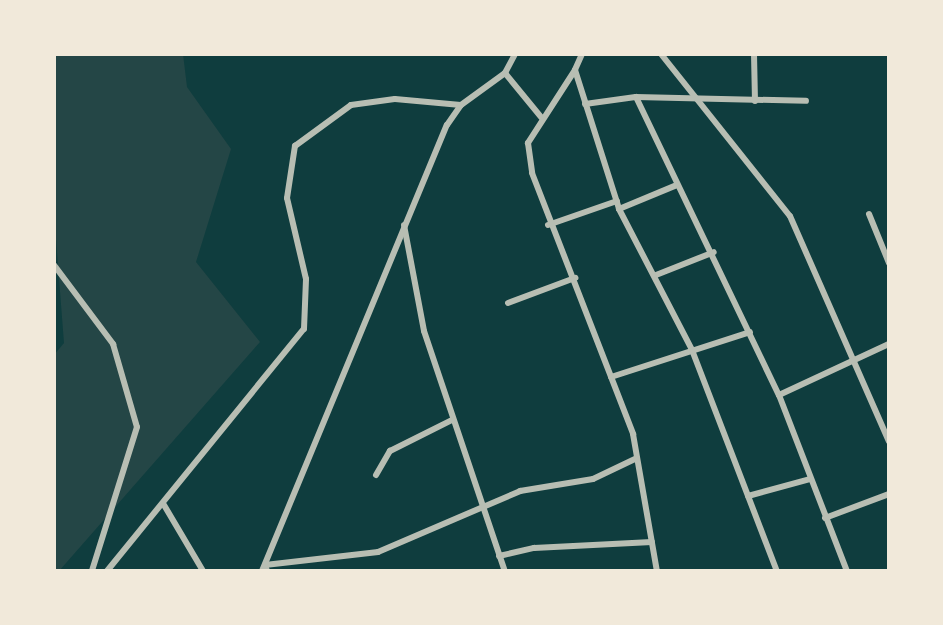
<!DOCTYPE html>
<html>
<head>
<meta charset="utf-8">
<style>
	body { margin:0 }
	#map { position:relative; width:943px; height:625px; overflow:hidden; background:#0f3d3e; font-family:Mulish,sans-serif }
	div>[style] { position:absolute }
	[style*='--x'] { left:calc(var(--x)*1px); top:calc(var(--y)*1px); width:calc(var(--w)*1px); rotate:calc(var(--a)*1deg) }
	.green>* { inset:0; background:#244646 }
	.minor>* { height:6px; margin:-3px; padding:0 3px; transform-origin:3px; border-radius:3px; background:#b8beb3 }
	span { translate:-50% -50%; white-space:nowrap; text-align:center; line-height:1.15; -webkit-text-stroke:6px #f1e9da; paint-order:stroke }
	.frame { position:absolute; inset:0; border:56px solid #f1e9da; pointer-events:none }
</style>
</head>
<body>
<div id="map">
	<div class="green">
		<i style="clip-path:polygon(54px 54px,183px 54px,187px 87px,231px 149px,196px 262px,260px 342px,59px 571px,54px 571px,54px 355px,64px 343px,54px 213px)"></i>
	</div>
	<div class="minor">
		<i style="--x:582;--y:54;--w:17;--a:114"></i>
		<i style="--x:575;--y:70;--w:146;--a:72.4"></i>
		<i style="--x:619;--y:209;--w:159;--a:62.6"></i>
		<i style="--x:692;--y:350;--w:237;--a:69"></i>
		<i style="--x:661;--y:54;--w:207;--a:51.5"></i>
		<i style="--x:790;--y:216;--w:246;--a:66.3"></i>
		<i style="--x:754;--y:54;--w:47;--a:88.8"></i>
		<i style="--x:575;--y:70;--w:87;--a:122.8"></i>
		<i style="--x:528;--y:143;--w:30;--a:82"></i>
		<i style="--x:532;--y:173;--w:280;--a:68.8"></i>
		<i style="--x:633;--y:434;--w:139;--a:80.1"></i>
		<i style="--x:505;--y:73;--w:57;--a:50.7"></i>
		<i style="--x:636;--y:97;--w:331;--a:64.4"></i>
		<i style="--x:779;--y:395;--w:189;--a:68.9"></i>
		<i style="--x:585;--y:104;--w:51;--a:-7.8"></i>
		<i style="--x:636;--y:97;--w:170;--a:1.3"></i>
		<i style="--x:619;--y:209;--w:63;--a:-22.5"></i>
		<i style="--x:869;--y:214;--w:53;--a:67.8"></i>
		<i style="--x:404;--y:225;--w:108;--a:79.3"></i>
		<i style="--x:424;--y:331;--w:253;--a:71.4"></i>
		<i style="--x:548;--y:225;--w:73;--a:-19.2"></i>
		<i style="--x:54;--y:265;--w:99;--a:53.2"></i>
		<i style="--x:113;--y:344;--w:86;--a:73.9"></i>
		<i style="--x:137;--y:427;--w:151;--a:107.4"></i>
		<i style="--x:656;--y:275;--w:62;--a:-21.6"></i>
		<i style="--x:508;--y:303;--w:72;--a:-20.5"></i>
		<i style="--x:611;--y:377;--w:146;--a:-17.9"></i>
		<i style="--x:779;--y:395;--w:121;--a:-24.9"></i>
		<i style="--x:376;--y:475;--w:28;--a:-60"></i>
		<i style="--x:390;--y:451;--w:69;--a:-26.6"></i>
		<i style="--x:748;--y:496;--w:64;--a:-15.3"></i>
		<i style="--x:164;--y:505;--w:77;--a:59.4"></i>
		<i style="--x:825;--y:518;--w:68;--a:-20.6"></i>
		<i style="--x:499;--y:556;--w:36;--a:-13"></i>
		<i style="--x:534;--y:548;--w:118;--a:-2.9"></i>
		<i style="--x:107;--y:571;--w:312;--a:-50.9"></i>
		<i style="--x:304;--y:329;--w:50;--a:-87.7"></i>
		<i style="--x:306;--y:279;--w:83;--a:-103.2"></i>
		<i style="--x:287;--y:198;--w:53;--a:-81.3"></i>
		<i style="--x:295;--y:146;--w:69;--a:-36.2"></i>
		<i style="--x:351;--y:105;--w:44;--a:-7.8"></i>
		<i style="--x:395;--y:99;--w:66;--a:5.2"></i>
		<i style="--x:262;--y:571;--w:483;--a:-67.5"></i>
		<i style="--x:447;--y:125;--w:24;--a:-55"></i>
		<i style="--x:461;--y:105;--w:54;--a:-36"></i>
		<i style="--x:505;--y:73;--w:21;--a:-62"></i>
		<i style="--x:267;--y:571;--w:6;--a:-108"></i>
		<i style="--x:265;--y:565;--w:114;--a:-6.6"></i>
		<i style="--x:378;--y:552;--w:155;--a:-23.2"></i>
		<i style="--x:520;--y:491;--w:74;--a:-9.3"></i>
		<i style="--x:593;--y:479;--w:47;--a:-25.5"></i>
	</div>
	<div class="frame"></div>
</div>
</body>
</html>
